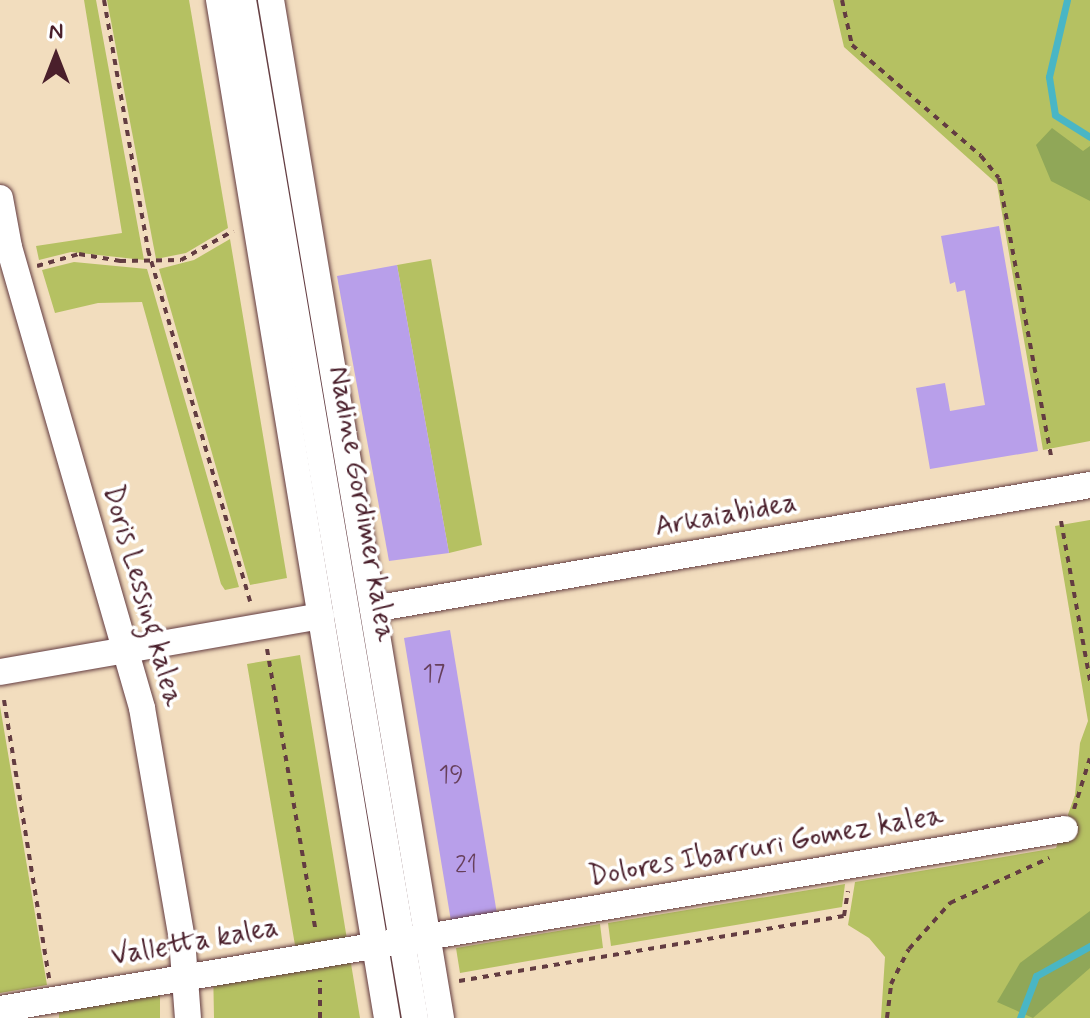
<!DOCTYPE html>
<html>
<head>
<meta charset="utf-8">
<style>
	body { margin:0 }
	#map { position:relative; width:1090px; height:1018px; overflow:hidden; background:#f2ddbe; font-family:Mynerve,sans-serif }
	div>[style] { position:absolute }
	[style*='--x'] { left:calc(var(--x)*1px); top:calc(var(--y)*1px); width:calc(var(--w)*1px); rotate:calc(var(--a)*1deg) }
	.green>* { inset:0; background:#b5c162 }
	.forest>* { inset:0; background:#90a758 }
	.stream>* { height:7px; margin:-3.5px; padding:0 3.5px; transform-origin:3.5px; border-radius:3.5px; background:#49b6c5 }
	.building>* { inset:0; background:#b89fea }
	.path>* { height:4px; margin-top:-2px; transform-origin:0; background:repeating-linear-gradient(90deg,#633c41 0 6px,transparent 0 12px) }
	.roads { filter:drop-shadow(0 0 2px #633c41) drop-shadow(0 0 2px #633c41) }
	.street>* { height:26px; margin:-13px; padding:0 13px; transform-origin:13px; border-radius:13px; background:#fff }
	span { translate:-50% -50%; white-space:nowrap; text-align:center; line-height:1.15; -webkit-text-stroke:7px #fff; paint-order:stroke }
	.number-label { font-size:24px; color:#663f5b }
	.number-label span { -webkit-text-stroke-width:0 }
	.street-label { font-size:28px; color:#4a1f2b }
	.north { position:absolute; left:16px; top:16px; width:80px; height:80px; -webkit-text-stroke:6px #fff; paint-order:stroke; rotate:0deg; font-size:22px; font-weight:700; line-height:32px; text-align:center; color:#4a1f2b }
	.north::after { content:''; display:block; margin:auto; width:28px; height:36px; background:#4a1f2b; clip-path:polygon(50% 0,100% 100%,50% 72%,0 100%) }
</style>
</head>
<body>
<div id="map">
	<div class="green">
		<i style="clip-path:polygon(84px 0,96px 0,144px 260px,71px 252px,39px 260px,36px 246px,122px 233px)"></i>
		<i style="clip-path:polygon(107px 0,189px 0,228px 228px,186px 253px,156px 259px)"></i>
		<i style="clip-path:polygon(833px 0,1090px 0,1090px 441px,1043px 450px,997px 184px,844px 47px)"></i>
		<i style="clip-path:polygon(230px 239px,287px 578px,250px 585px,159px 269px,194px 260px)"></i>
		<i style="clip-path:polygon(431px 259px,482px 545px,449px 553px,397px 265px)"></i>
		<i style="clip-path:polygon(74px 262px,147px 269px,239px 587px,225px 590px,221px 584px,142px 302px,98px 303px,55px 313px,42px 270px)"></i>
		<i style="clip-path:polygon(1090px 520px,1090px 1018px,881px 1018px,885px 957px,869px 938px,848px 925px,855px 882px,1056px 848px,1075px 795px,1080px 743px,1088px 721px,1055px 526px)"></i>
		<i style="clip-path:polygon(300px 655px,360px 1018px,214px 1018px,213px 966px,296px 951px,247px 664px)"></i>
		<i style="clip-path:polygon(0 706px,47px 985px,0 993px)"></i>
		<i style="clip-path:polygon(845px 884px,842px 907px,611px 946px,608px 923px)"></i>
		<i style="clip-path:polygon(600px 924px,603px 948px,460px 973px,456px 948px)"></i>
		<i style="clip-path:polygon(160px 990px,160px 1018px,59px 1018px,59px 1008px)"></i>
	</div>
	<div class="forest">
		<i style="clip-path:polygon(1052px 128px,1083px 151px,1090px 146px,1090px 201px,1051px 181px,1036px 145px)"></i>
		<i style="clip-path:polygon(1090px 911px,1090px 968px,1033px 1018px,997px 1002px,1020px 963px)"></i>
	</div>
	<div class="stream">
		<i style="--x:1067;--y:0;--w:79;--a:103.2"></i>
		<i style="--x:1049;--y:77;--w:38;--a:81"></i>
		<i style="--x:1055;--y:115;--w:41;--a:32.2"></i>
		<i style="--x:1020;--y:1018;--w:45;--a:-69.1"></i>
		<i style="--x:1036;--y:976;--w:62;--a:-29.1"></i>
	</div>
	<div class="building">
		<i style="clip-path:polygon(999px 226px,1038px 451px,930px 469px,916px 388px,945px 383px,950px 411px,985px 405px,965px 290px,957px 292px,955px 282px,950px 284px,941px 236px)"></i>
		<i style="clip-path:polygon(397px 265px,449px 553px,389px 561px,337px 276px)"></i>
		<i style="clip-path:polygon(450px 630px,497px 914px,451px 921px,404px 638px)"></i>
	</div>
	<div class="path">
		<i style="--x:104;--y:0;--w:254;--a:80"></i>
		<i style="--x:148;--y:250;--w:366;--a:73.8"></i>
		<i style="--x:842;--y:0;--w:46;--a:77.5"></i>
		<i style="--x:852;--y:45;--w:170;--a:40.7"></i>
		<i style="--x:981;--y:156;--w:28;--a:51"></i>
		<i style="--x:999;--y:178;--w:283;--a:79.4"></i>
		<i style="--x:37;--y:266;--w:44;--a:-15.9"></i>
		<i style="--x:79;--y:254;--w:42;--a:9.7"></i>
		<i style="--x:120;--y:261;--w:61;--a:-0.9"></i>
		<i style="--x:181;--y:260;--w:60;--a:-29.1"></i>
		<i style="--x:1061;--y:521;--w:163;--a:79.7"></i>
		<i style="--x:267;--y:649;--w:287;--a:80.2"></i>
		<i style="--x:4;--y:700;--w:282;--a:80.8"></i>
		<i style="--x:1074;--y:809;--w:53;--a:-72.6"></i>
		<i style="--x:459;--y:981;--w:390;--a:-9.6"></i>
		<i style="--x:844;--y:916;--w:25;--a:-81"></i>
		<i style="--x:320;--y:1018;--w:38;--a:-90"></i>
		<i style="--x:887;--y:1018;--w:34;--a:-83"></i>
		<i style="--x:891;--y:984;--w:39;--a:-63"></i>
		<i style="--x:909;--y:949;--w:62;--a:-48.3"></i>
		<i style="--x:950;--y:903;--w:109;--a:-24.4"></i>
	</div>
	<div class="roads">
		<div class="street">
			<i style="--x:219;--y:0;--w:1032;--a:80.63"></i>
			<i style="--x:243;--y:0;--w:1032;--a:80.41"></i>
			<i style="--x:271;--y:0;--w:1032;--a:80.52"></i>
			<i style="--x:0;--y:198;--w:50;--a:79.6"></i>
			<i style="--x:9;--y:247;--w:480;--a:73.9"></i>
			<i style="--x:142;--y:708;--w:234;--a:80.2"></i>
			<i style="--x:182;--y:939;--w:79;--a:85.7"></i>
			<i style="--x:373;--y:609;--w:728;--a:-9.81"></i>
			<i style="--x:0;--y:672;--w:326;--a:-9.9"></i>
			<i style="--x:0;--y:1009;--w:1080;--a:-9.59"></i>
		</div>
	</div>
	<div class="number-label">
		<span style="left:434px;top:675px">17</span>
		<span style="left:451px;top:776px">19</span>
		<span style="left:466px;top:866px">21</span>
	</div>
	<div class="street-label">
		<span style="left:361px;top:504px;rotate:80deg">Nadine Gordimer kalea</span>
		<span style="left:726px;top:516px;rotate:-10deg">Arkaiabidea</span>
		<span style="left:142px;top:596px;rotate:74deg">Doris Lessing kalea</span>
		<span style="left:766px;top:847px;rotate:-10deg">Dolores Ibarruri Gomez kalea</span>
		<span style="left:195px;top:943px;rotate:-10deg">Valletta kalea</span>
	</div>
	<div class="north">N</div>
</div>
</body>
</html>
